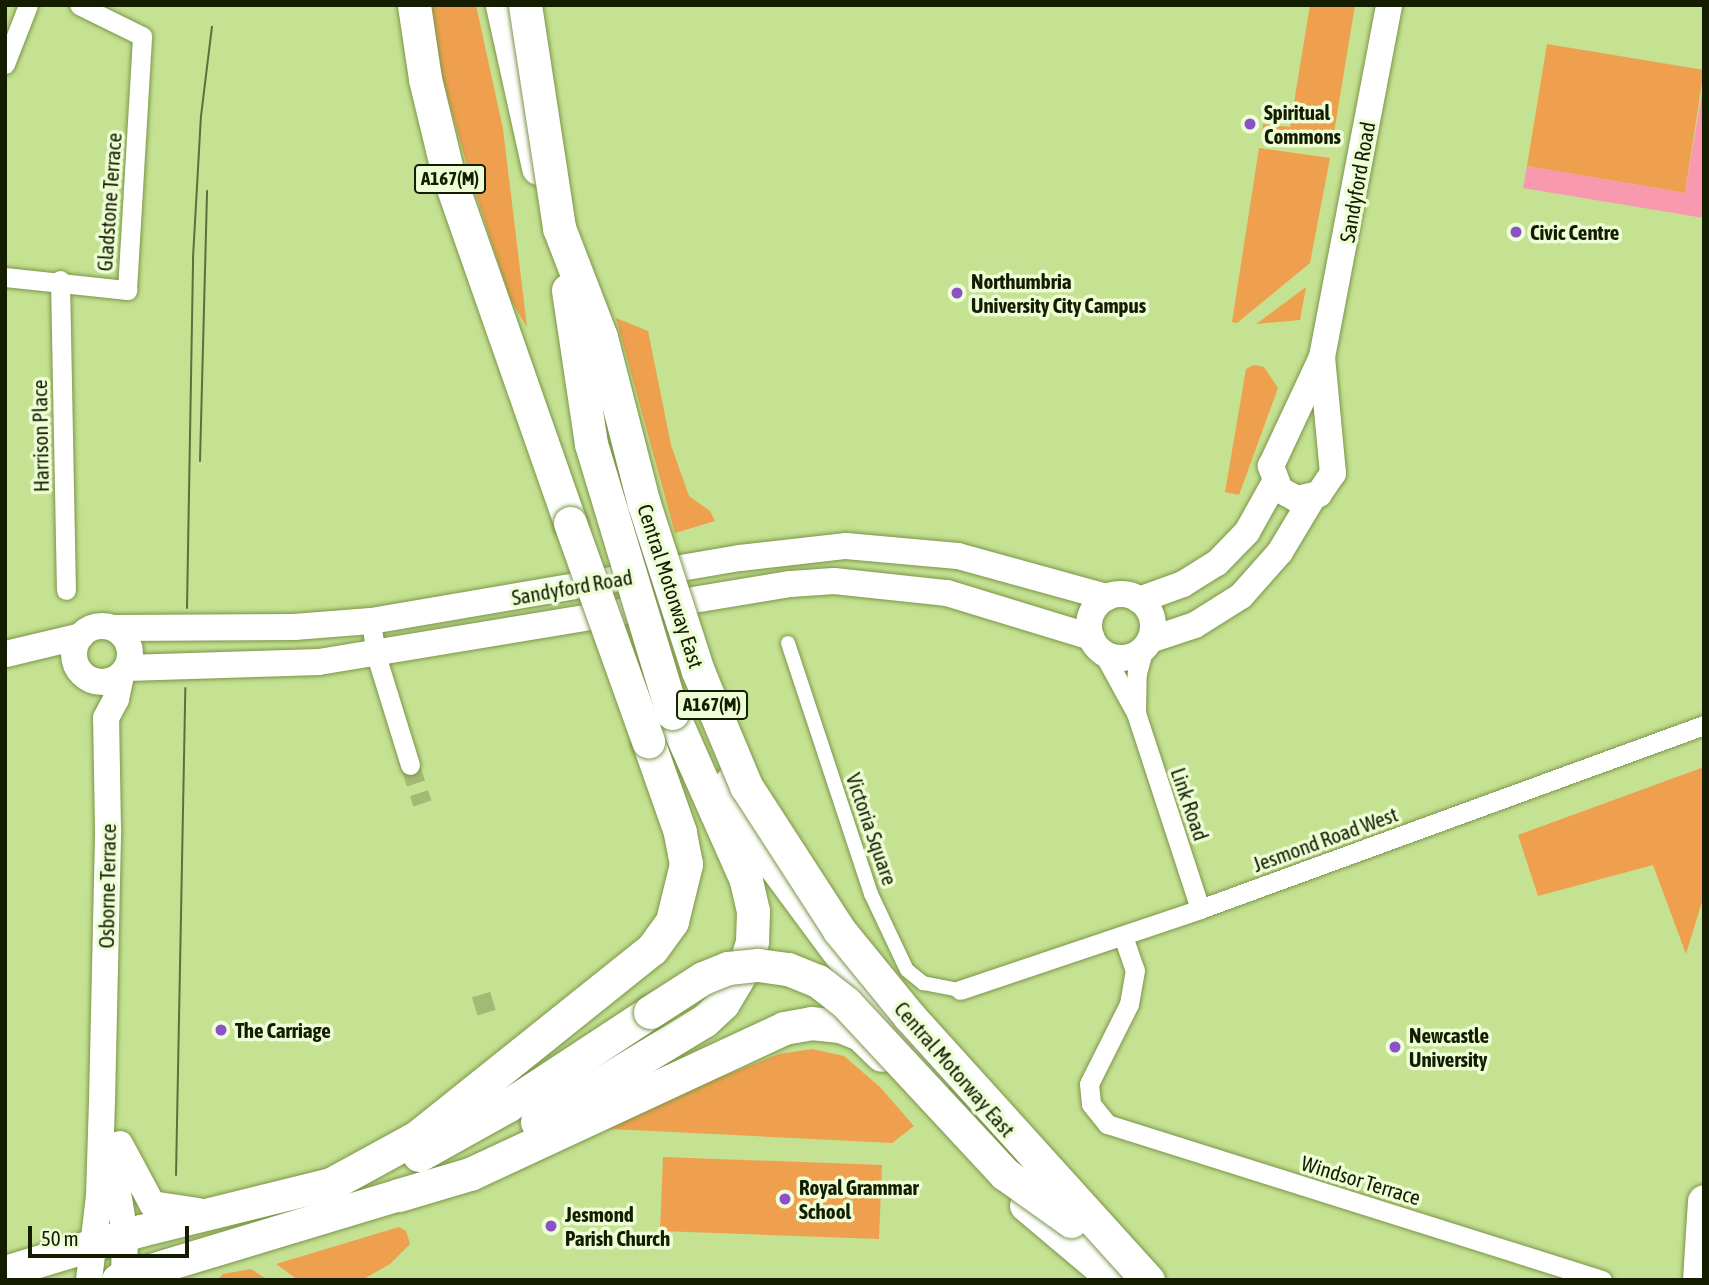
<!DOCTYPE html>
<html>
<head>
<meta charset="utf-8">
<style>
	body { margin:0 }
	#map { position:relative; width:1709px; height:1285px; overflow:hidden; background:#c5e192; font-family:"Asap Condensed",sans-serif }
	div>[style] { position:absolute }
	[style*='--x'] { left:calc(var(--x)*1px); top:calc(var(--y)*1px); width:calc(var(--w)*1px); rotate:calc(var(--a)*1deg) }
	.green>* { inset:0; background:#eea04f }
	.water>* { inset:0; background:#f999b0 }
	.minor-tunnel>* { height:19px; margin-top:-9.5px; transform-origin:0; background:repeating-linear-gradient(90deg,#a2ba75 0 19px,transparent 0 29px) }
	.roads { filter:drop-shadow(0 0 2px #7b9548) drop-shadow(0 0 2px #7b9548) }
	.pedestrian>* { height:14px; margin:-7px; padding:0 7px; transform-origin:7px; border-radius:7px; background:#fff }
	.minor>* { height:19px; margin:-9.5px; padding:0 9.5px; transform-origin:9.5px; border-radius:9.5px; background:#fff }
	.secondary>* { height:26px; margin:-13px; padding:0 13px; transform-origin:13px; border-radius:13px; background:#fff }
	.secondary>.ring { margin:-13px; padding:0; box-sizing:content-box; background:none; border:26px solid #fff; border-radius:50% }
	.trunk>* { height:32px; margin:-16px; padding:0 16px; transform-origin:16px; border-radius:16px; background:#fff }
	.motorway>* { height:33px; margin:-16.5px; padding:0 16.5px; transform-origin:16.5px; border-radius:16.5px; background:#fff }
	.tram>* { height:2px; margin:-1px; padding:0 1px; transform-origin:1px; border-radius:1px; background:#5e6f3d }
	.bridges { filter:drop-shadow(0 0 2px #7b9548) drop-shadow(0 0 2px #7b9548) }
	.motorway-bridge>* { height:33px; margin:-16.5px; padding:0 16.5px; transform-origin:16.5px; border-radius:16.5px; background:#fff }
	.dots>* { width:19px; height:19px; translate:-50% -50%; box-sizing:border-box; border:4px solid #edfdd5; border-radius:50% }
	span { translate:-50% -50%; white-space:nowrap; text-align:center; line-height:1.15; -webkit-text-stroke:7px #edfdd5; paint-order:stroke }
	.shield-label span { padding:2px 5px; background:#edfdd5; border:2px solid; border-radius:5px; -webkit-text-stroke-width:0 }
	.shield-label { font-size:19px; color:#141d00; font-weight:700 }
	.poi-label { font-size:21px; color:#141d00; font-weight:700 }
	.left { translate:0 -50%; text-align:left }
	.street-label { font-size:21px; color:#141d00 }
	.frame { position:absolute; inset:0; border:7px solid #141d00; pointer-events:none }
	.scale { position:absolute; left:28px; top:1226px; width:161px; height:32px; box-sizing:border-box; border:4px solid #141d00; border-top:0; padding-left:9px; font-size:21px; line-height:24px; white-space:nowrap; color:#141d00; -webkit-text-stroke:5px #edfdd5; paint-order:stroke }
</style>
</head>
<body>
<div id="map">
	<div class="green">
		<i style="clip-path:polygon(431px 5px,476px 5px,503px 129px,527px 327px,510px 299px,471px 179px,435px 54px)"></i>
		<i style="clip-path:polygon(1310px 5px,1355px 5px,1332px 145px,1262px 134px,1263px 124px,1290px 127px)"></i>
		<i style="clip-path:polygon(1547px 44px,1704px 70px,1685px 193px,1527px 166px)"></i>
		<i style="clip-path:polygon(1259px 148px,1330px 158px,1310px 263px,1237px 323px,1232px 322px)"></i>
		<i style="clip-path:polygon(1306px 287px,1300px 320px,1256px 324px)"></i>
		<i style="clip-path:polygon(616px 318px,648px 331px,671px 445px,689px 496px,710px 511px,715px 521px,675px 533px)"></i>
		<i style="clip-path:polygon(1254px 365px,1264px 367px,1278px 388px,1239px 495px,1225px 492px,1246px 369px)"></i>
		<i style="clip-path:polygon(1704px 767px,1704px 895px,1686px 954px,1653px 865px,1538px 896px,1518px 835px)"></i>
		<i style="clip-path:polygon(812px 1049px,844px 1056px,880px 1087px,914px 1126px,892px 1143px,591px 1128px,779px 1054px)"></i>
		<i style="clip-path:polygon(663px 1157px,882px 1165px,879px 1239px,660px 1231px)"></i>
		<i style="clip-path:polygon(399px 1227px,406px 1231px,410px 1244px,390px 1264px,362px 1280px,298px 1280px,276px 1264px)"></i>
		<i style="clip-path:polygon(251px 1269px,268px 1280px,217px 1280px,223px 1274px)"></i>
	</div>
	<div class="water">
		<i style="clip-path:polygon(1704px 80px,1704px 218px,1523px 188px,1527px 166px,1685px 193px)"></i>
	</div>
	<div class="minor-tunnel">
		<i style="--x:410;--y:765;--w:40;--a:72"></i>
		<i style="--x:481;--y:994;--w:24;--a:73"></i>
	</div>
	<div class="roads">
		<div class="pedestrian">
			<i style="--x:788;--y:643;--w:264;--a:71.7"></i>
			<i style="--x:871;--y:894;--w:84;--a:64.7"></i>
			<i style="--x:907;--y:970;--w:21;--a:39"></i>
			<i style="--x:923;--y:983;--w:38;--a:11"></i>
		</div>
		<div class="minor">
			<i style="--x:5;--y:64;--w:63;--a:-68.7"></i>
			<i style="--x:5;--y:277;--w:123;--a:6.1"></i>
			<i style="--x:127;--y:290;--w:254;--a:-86.6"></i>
			<i style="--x:142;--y:36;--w:70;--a:-153.8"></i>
			<i style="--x:60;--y:280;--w:310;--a:88.9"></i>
			<i style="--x:371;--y:621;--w:34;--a:82"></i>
			<i style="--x:376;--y:655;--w:115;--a:72.8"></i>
			<i style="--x:1102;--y:651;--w:71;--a:61.3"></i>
			<i style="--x:1136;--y:713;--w:206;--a:71.9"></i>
			<i style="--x:1136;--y:712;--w:39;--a:-89"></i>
			<i style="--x:1137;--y:673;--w:27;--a:-75"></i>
			<i style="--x:1123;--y:936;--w:36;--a:71"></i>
			<i style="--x:1135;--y:970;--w:35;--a:100"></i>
			<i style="--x:1129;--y:1004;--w:89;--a:116.6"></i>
			<i style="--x:1089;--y:1084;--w:20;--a:84"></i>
			<i style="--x:1091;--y:1104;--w:26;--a:51"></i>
			<i style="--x:1107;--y:1124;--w:519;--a:17.49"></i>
			<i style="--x:960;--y:990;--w:253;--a:-18.6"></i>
			<i style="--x:1200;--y:909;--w:537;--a:-20.06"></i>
		</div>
		<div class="secondary">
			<i style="--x:1322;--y:357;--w:117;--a:84.6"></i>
			<i style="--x:1333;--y:473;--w:25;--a:124"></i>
			<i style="--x:1319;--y:494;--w:23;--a:167"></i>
			<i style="--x:1297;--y:499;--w:19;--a:-152"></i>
			<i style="--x:1280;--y:490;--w:26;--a:-111"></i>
			<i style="--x:1271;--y:466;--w:120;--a:-64.9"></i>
			<i style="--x:1322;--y:357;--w:358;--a:-79.2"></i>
			<i class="ring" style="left:1089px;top:594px;width:38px;height:38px"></i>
			<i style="--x:1139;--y:600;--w:47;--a:-20"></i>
			<i style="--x:1183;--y:584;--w:40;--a:-32"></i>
			<i style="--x:1217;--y:563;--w:43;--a:-45.9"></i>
			<i style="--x:1247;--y:532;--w:57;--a:-60.8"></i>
			<i class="ring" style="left:74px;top:626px;width:30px;height:30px"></i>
			<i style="--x:115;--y:628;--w:179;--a:-0.3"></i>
			<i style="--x:294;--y:627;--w:77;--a:-4.5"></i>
			<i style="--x:371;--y:621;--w:374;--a:-9.7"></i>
			<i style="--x:740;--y:558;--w:107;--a:-6.5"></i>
			<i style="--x:846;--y:546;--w:112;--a:5.1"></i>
			<i style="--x:958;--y:556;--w:155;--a:15.4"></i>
			<i style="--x:1150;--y:640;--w:47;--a:-18.4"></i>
			<i style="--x:1195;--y:625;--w:54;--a:-32.2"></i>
			<i style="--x:1241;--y:596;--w:59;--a:-48.4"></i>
			<i style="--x:1280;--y:552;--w:64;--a:-59"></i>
			<i style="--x:6;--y:654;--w:77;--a:-13.5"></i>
			<i style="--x:127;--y:668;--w:192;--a:-1.8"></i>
			<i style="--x:319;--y:662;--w:478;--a:-9.4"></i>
			<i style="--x:791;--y:584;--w:43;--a:-4"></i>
			<i style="--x:834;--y:581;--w:114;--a:6.1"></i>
			<i style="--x:947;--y:593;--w:151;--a:17"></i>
			<i style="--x:120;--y:1144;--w:68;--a:61.9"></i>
			<i style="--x:152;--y:1204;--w:47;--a:8.7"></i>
			<i style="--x:111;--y:1151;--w:85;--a:80.5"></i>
			<i style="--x:125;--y:1235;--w:45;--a:91.3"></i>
			<i style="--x:89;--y:1280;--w:85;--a:-83.2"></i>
			<i style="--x:99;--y:1196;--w:95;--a:-88.2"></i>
			<i style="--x:102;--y:1101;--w:272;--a:-88.7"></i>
			<i style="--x:108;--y:829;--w:111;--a:-91"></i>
			<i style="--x:106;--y:718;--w:21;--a:-62"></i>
			<i style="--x:116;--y:699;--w:25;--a:-78"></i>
		</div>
		<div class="trunk">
			<i style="--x:5;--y:1272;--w:142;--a:-16.8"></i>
			<i style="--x:141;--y:1231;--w:196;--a:-13.9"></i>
			<i style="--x:118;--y:1280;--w:294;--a:-16.8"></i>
		</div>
		<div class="motorway">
			<i style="--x:414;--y:5;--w:75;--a:81.5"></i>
			<i style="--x:425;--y:79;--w:98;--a:76.4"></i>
			<i style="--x:448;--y:174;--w:370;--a:70.7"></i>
			<i style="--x:502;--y:5;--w:167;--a:77.5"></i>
			<i style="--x:731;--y:782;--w:70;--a:65.6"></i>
			<i style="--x:760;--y:846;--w:292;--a:53.5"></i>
			<i style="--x:537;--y:1122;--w:195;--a:-31.2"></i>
			<i style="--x:704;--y:1021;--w:26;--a:-43"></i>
			<i style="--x:723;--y:1003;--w:41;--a:-59"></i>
			<i style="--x:744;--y:968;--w:28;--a:-73"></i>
			<i style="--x:752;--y:941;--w:30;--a:-88"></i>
			<i style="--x:753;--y:911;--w:32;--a:-103"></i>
			<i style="--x:746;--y:880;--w:183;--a:-113.9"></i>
			<i style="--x:419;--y:1155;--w:101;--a:-29.1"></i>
			<i style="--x:507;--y:1106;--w:171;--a:-33.3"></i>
			<i style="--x:331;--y:1184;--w:98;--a:-28.7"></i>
			<i style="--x:417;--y:1137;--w:301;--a:-38.7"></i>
			<i style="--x:652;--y:949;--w:34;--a:-54"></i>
			<i style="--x:672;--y:921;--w:59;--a:-76.2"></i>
			<i style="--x:686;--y:864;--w:33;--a:-101"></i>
			<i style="--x:680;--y:832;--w:96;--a:-109.4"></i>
			<i style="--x:399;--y:1195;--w:74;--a:-16.5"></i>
			<i style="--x:470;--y:1174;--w:346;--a:-24.9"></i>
			<i style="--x:784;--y:1028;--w:27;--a:-10"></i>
			<i style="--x:811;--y:1023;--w:29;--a:6"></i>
			<i style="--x:840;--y:1026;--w:22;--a:22"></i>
			<i style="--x:860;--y:1034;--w:30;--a:44"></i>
			<i style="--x:1026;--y:1205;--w:116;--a:40.1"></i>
			<i style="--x:1699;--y:1280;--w:79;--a:-86.4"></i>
		</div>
	</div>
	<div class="tram">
		<i style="--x:200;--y:461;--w:270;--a:-88.5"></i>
		<i style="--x:187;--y:608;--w:350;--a:-89"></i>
		<i style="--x:193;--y:258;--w:142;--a:-86.8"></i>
		<i style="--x:201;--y:116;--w:90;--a:-83"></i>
		<i style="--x:176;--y:1175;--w:487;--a:-88.9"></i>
	</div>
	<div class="bridges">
		<div class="motorway-bridge">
			<i style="--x:525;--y:5;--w:226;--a:81.3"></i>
			<i style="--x:559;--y:228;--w:117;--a:68.9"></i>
			<i style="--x:601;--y:337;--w:172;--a:75.6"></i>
			<i style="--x:644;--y:504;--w:176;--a:72.1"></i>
			<i style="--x:698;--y:671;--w:125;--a:67.3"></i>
			<i style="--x:746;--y:786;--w:171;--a:57.1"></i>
			<i style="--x:839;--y:930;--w:112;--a:50.8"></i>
			<i style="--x:910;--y:1017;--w:355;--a:47.9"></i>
			<i style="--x:568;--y:290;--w:156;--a:81.5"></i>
			<i style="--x:591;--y:444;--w:281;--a:73.2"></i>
			<i style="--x:570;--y:523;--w:232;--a:70.3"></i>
			<i style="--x:650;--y:1012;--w:63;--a:-32.7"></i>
			<i style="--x:703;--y:978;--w:27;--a:-22"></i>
			<i style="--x:728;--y:968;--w:30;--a:-6"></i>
			<i style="--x:758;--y:965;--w:30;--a:8"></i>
			<i style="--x:788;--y:969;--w:32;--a:22"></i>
			<i style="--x:818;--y:981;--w:36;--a:38"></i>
			<i style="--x:846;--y:1003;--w:233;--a:47.1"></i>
			<i style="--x:1005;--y:1174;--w:81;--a:35.5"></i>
		</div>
	</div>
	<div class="dots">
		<i style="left:1250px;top:124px;background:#8d51c7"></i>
		<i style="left:1516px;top:232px;background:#8d51c7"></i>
		<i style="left:957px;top:293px;background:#8d51c7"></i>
		<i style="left:221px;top:1030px;background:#8d51c7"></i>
		<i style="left:1395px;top:1047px;background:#8d51c7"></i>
		<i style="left:785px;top:1199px;background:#8d51c7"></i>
		<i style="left:551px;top:1226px;background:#8d51c7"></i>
	</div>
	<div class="shield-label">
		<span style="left:450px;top:179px">A167(M)</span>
		<span style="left:712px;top:705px">A167(M)</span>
	</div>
	<div class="poi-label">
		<span class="left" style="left:1264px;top:124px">Spiritual<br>Commons</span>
		<span class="left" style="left:1530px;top:232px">Civic Centre</span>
		<span class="left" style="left:971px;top:293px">Northumbria<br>University City Campus</span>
		<span class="left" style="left:235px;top:1030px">The Carriage</span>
		<span class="left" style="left:1409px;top:1047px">Newcastle<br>University</span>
		<span class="left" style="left:799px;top:1199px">Royal Grammar<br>School</span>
		<span class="left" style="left:565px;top:1226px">Jesmond<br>Parish Church</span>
	</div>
	<div class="street-label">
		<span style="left:1357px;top:182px;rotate:-80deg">Sandyford Road</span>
		<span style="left:109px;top:202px;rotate:-86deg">Gladstone Terrace</span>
		<span style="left:40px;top:436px;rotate:-91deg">Harrison Place</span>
		<span style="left:671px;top:586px;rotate:72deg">Central Motorway East</span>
		<span style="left:572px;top:587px;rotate:-10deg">Sandyford Road</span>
		<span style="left:1190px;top:804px;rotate:71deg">Link Road</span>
		<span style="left:872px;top:829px;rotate:71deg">Victoria Square</span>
		<span style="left:1325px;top:839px;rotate:-20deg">Jesmond Road West</span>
		<span style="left:107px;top:886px;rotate:-89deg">Osborne Terrace</span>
		<span style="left:955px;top:1069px;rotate:49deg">Central Motorway East</span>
		<span style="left:1361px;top:1180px;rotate:17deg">Windsor Terrace</span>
	</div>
	<div class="frame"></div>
	<div class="scale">50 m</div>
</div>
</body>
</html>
